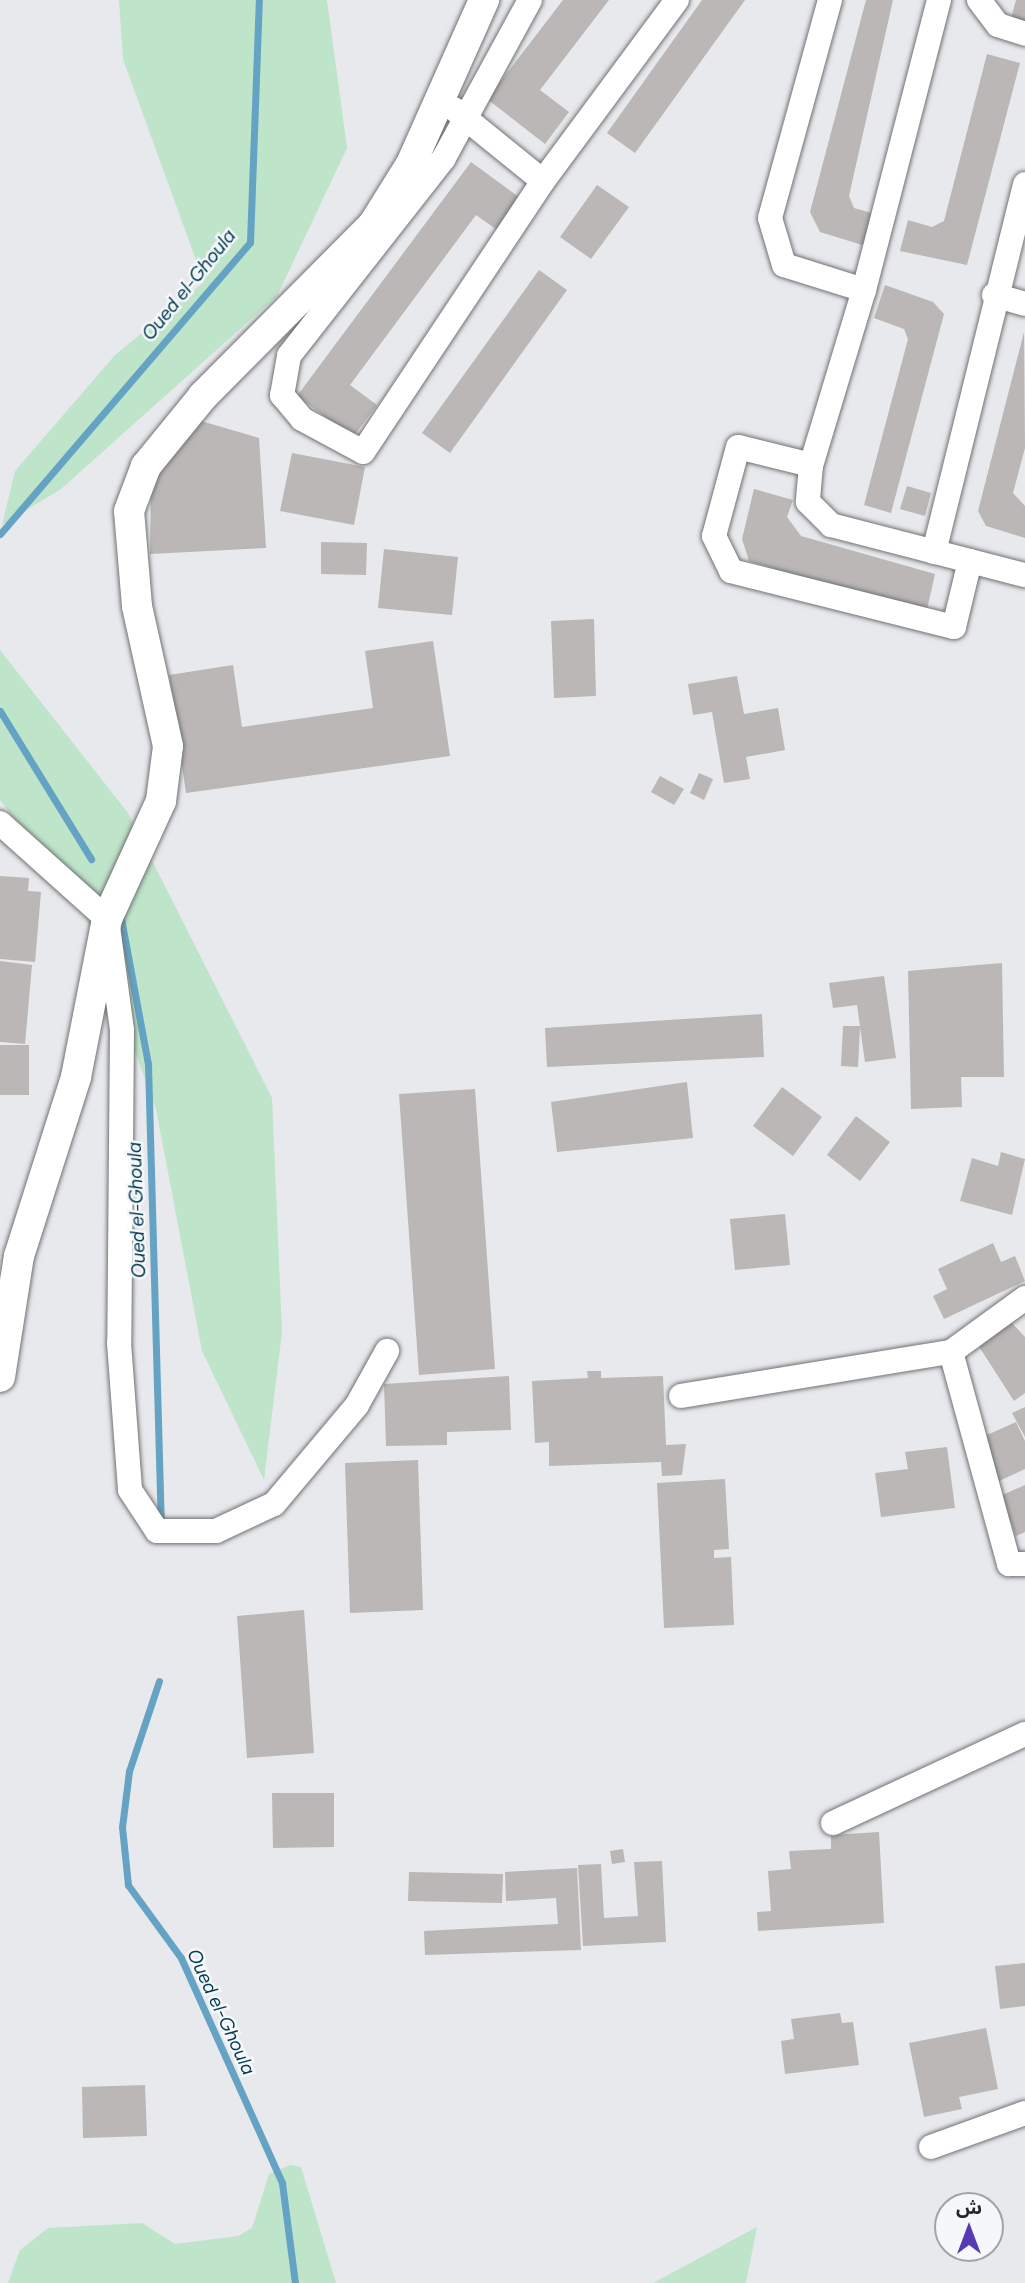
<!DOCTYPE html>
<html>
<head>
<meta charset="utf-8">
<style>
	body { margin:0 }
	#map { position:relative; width:1025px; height:2283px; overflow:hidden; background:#e8e9ec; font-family:Figtree,"Noto Sans Arabic",sans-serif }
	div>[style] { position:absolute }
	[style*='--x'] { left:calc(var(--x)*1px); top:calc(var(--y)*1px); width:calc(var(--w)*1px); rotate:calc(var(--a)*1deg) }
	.green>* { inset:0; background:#bee4c9 }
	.stream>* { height:7px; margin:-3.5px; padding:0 3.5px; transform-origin:3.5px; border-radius:3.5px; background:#64a3c3 }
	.building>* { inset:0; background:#bab7b6 }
	.roads { filter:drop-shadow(0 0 2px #707274) drop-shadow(0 0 2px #707274) }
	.minor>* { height:24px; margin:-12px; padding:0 12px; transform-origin:12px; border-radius:12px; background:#fff }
	.major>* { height:30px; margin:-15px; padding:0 15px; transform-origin:15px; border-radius:15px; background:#fff }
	span { translate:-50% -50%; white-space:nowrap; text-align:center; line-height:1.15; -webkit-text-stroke:5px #f5f7f9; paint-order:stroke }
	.water-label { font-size:19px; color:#013b51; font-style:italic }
	.north { position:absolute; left:934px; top:2192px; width:70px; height:70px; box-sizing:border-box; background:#f5f7f9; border:2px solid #a2a3a5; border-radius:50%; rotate:0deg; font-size:19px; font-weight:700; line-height:28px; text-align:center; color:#262627 }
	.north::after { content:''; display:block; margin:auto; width:24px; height:32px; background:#553ab2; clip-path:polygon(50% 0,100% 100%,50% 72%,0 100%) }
</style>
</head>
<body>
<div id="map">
	<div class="green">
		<i style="clip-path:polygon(119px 0,327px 0,347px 148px,277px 296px,61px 489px,2px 525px,15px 471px,115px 355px,204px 282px,123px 59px)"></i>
		<i style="clip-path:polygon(0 650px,128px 813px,272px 1098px,282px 1332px,264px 1480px,202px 1351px,156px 1109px,83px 910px,0 800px)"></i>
		<i style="clip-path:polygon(290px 2165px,301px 2167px,336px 2283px,8px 2283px,20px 2250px,48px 2228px,142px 2223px,175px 2244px,238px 2236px,252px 2228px,269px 2174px)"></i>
		<i style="clip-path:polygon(757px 2227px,746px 2283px,653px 2283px)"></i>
	</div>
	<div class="stream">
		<i style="--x:0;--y:534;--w:384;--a:-49.4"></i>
		<i style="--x:250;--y:242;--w:242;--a:-87.9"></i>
		<i style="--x:0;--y:711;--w:174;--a:58.4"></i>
		<i style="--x:120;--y:913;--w:154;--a:79.5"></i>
		<i style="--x:148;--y:1064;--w:453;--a:88.4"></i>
		<i style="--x:159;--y:1681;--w:95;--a:108.4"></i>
		<i style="--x:129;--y:1771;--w:56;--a:97.1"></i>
		<i style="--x:122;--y:1827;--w:58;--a:84.1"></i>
		<i style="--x:128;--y:1885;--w:90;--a:54"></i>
		<i style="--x:181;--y:1958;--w:247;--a:65.8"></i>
		<i style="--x:282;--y:2183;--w:101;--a:82.6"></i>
	</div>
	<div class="building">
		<i style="clip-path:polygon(563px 0,609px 0,540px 90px,569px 112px,545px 144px,487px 99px)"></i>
		<i style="clip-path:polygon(702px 0,745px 0,635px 153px,607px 133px)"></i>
		<i style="clip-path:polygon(866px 0,893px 0,849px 196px,854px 208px,882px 216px,872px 248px,820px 232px,810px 212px)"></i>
		<i style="clip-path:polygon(1016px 0,1025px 0,1025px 26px,1010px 22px)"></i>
		<i style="clip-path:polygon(987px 54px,1020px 63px,967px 265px,900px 251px,908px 220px,932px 227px,944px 221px)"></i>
		<i style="clip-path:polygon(471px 162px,523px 200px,500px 232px,476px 215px,350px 385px,377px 405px,353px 437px,297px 396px)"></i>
		<i style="clip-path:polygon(597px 185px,629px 207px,591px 259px,560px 237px)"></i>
		<i style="clip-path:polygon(539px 270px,567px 290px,450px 453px,422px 433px)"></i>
		<i style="clip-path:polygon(885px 285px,933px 302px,944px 314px,891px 513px,864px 505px,908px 339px,904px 329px,874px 318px)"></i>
		<i style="clip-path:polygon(1024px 332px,1025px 448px,1013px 493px,1025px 506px,1025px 538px,986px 526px,978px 511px)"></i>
		<i style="clip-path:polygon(201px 421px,259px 438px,266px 548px,150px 554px,151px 485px)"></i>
		<i style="clip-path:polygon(292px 453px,365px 467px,354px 525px,280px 511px)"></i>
		<i style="clip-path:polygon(907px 486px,931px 493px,925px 516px,900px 509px)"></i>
		<i style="clip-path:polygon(754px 489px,793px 500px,787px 517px,801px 536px,935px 574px,926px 614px,749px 561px,742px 539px)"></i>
		<i style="clip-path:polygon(321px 542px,367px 543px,366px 575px,321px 574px)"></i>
		<i style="clip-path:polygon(384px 549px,458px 557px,452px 615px,378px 608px)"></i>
		<i style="clip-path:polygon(594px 619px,596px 696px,554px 698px,551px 621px)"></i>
		<i style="clip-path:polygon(433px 641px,450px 756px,186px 793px,169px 675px,233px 665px,242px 727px,373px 708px,365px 651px)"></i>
		<i style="clip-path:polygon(737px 676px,744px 714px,778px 708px,785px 750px,746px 757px,750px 779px,724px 783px,712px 712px,693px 715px,688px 684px)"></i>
		<i style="clip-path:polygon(699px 773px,713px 779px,704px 800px,690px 793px)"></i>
		<i style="clip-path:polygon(660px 776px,684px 789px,674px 805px,651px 792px)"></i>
		<i style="clip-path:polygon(0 876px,29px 878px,28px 891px,41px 892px,35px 962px,0 959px)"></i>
		<i style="clip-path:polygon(0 961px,32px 965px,25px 1044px,0 1042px)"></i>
		<i style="clip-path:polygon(1002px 963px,1004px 1077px,961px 1077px,962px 1107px,911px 1109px,908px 971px)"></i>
		<i style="clip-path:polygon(884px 976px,896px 1058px,865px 1062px,860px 1027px,858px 1067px,841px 1066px,843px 1026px,860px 1026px,857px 1005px,833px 1008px,829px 983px)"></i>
		<i style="clip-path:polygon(762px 1014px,764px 1057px,547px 1067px,545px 1028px)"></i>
		<i style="clip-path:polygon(0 1045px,29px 1045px,29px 1095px,0 1095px)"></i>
		<i style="clip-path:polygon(687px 1082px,693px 1138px,557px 1152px,551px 1102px)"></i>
		<i style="clip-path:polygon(782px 1087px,822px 1117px,793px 1156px,753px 1126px)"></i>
		<i style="clip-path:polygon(475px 1089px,495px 1369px,419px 1375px,399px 1094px)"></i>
		<i style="clip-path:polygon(856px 1116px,890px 1142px,860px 1181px,827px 1155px)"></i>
		<i style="clip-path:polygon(1001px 1152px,1025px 1159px,1012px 1215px,960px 1201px,972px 1158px,998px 1166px)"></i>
		<i style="clip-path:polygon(785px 1214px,790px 1265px,735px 1270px,730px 1219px)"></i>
		<i style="clip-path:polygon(993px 1243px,1001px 1262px,1015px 1256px,1025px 1281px,944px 1319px,933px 1296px,947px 1289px,938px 1269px)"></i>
		<i style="clip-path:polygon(1012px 1323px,1025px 1337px,1025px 1393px,1014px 1401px,978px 1345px)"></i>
		<i style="clip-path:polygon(587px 1371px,601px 1371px,601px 1378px,663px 1376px,666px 1445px,686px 1444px,682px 1475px,662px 1476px,661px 1462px,549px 1466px,549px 1442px,535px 1443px,532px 1381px,588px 1378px)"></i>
		<i style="clip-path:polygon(509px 1376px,511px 1430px,447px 1432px,447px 1445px,386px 1446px,384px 1384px)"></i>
		<i style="clip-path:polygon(1025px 1407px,1025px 1437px,1012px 1413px)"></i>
		<i style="clip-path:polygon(1016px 1422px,1025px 1441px,1025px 1469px,995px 1483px,976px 1440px)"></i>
		<i style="clip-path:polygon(947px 1447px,955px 1508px,881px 1517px,875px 1473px,908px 1469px,905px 1452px)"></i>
		<i style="clip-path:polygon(418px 1460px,423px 1610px,350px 1613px,345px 1463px)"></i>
		<i style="clip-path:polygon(725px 1479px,729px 1549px,714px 1550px,714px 1558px,731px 1557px,734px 1625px,664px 1628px,657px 1483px)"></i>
		<i style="clip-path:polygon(1025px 1485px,1025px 1532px,1016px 1536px,1000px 1496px)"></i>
		<i style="clip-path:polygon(304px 1610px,314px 1753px,247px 1758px,237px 1616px)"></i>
		<i style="clip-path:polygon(272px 1793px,334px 1793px,334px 1847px,273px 1848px)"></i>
		<i style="clip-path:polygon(879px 1832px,884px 1923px,758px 1931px,757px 1912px,771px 1911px,768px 1871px,791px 1869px,789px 1851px,831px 1849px,831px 1835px)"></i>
		<i style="clip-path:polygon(623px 1849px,625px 1862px,612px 1864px,610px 1851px)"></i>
		<i style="clip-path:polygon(662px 1861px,666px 1942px,583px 1946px,578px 1865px,601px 1864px,604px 1918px,638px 1916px,634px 1862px)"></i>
		<i style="clip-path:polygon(577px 1868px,581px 1950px,425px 1955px,424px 1931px,558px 1924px,556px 1898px,506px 1901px,505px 1872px)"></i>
		<i style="clip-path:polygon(409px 1872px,503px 1874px,502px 1903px,408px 1901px)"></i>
		<i style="clip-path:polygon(1025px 1963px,1025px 2006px,1000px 2009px,995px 1966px)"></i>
		<i style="clip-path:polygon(840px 2013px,842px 2023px,853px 2022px,859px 2065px,785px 2074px,781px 2041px,794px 2039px,791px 2019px)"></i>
		<i style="clip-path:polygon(986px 2028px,998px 2089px,959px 2097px,962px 2109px,924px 2117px,909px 2043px)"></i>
		<i style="clip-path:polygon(145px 2085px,147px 2136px,83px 2138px,82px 2087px)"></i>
	</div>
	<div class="roads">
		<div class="minor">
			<i style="--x:530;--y:0;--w:180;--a:118.6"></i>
			<i style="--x:444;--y:158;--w:251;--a:128.1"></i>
			<i style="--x:289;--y:356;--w:40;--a:100"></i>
			<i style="--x:282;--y:395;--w:31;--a:50"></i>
			<i style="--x:302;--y:419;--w:69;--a:28.4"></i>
			<i style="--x:363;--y:452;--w:325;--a:-56.4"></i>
			<i style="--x:543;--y:181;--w:225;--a:-53.5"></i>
			<i style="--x:830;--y:0;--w:226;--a:105.4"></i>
			<i style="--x:770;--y:218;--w:49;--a:73.4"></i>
			<i style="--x:784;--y:265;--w:84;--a:17.4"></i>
			<i style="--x:939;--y:0;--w:300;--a:104.5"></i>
			<i style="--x:864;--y:290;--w:183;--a:106.8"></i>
			<i style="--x:811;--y:465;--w:37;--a:95"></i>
			<i style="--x:808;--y:502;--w:33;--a:45"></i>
			<i style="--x:831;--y:525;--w:200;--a:14.5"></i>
			<i style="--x:979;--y:0;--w:31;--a:53"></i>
			<i style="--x:998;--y:25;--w:28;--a:18"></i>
			<i style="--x:454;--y:109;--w:114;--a:39"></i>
			<i style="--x:994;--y:295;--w:32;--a:16"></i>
			<i style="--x:811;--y:465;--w:75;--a:-166.1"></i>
			<i style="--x:738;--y:447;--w:92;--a:105.1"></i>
			<i style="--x:714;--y:536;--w:39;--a:64"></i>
			<i style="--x:731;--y:571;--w:230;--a:14.1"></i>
			<i style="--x:954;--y:627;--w:68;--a:-76.4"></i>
			<i style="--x:934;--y:552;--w:379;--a:-76.1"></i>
			<i style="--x:0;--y:823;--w:144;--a:41.9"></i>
			<i style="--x:107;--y:919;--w:112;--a:82.3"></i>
			<i style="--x:122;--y:1030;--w:313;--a:90.5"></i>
			<i style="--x:119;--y:1343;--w:147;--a:85.7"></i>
			<i style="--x:130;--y:1490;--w:49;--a:56.6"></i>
			<i style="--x:157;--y:1531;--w:59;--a:0"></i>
			<i style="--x:216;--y:1531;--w:64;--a:-25"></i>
			<i style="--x:274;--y:1504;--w:129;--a:-50"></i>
			<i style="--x:357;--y:1405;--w:62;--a:-60.9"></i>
			<i style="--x:951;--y:1352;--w:220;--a:74.7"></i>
			<i style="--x:1009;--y:1564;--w:16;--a:0"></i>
			<i style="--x:681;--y:1396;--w:274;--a:-9.3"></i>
			<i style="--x:951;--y:1352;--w:92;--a:-36.1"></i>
			<i style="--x:833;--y:1823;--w:212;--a:-24.9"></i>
			<i style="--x:931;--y:2147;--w:100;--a:-19.9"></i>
		</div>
		<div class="major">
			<i style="--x:0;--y:1377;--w:122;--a:-81.1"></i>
			<i style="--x:19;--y:1256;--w:188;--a:-72.3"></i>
			<i style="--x:76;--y:1077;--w:161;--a:-78.9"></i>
			<i style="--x:107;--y:919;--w:130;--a:-65.4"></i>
			<i style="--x:161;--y:801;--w:55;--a:-82.7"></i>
			<i style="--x:168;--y:746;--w:143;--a:-102.5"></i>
			<i style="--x:137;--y:606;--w:95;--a:-94.8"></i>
			<i style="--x:129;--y:511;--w:48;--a:-69.3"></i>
			<i style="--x:146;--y:466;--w:90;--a:-50.8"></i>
			<i style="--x:203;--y:396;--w:241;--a:-45.2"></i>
			<i style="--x:373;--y:225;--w:72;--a:-58.1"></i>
			<i style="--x:411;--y:164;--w:180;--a:-66"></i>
		</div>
	</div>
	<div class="water-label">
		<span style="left:189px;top:285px;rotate:-51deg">Oued el-Ghoula</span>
		<span style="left:137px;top:1210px;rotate:-92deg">Oued el-Ghoula</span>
		<span style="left:221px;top:2012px;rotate:65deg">Oued el-Ghoula</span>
	</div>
	<div class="north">ش</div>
</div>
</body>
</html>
